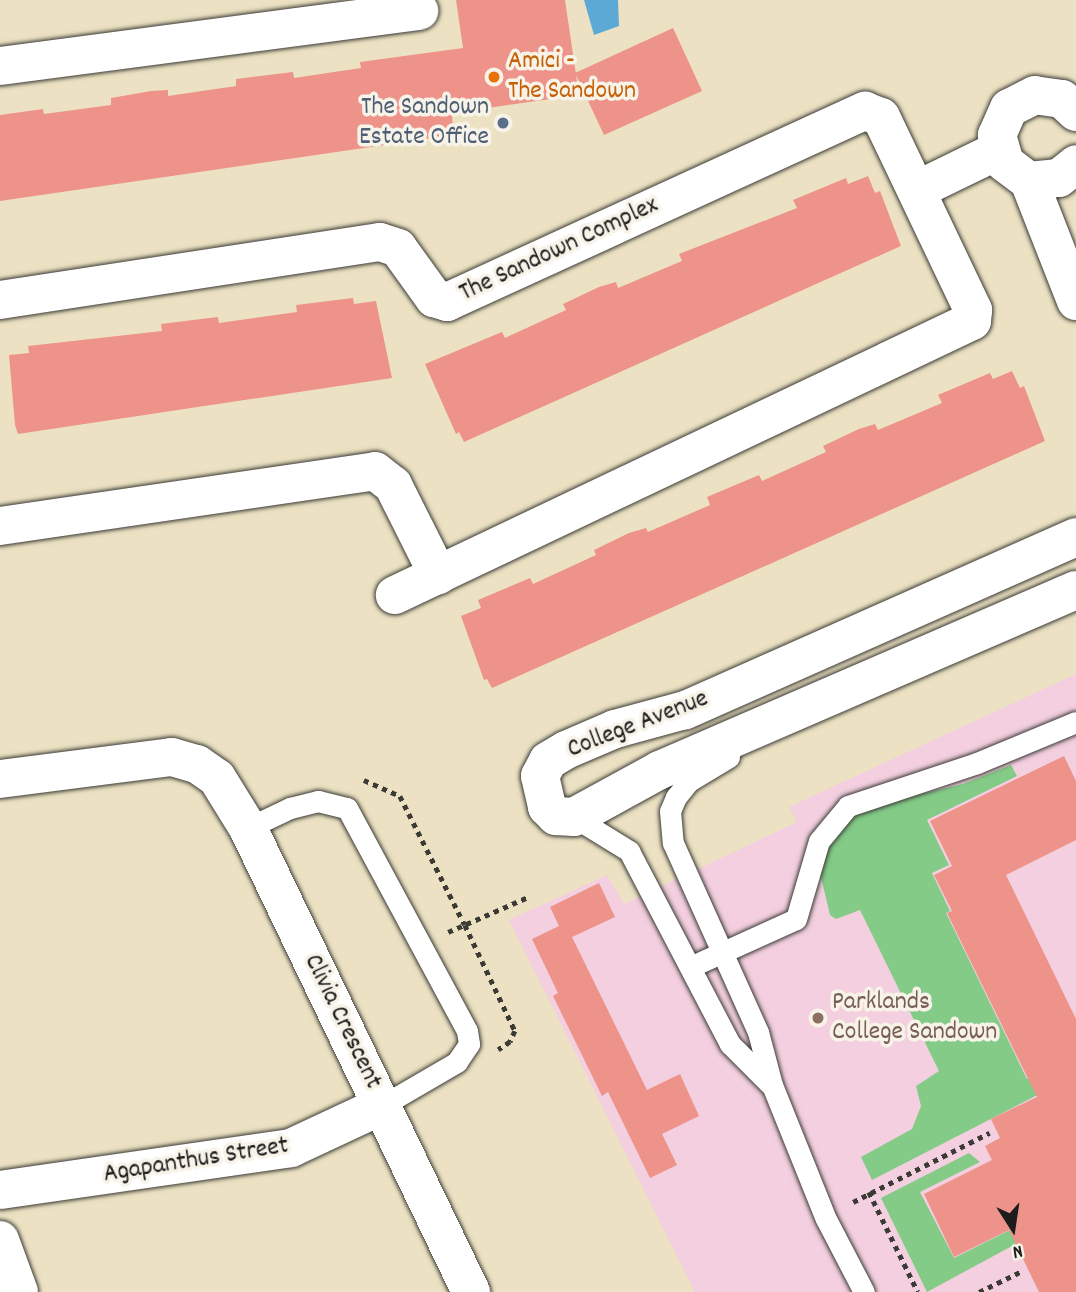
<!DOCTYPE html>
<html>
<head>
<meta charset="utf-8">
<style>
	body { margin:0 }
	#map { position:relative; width:1076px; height:1292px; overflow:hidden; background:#ece2c3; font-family:Dekko,sans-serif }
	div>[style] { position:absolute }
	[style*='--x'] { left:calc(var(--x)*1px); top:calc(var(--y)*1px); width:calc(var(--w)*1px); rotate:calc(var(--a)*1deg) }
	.built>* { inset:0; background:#f3cfdf }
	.green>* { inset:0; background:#83cb87 }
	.water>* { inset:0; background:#5ca9d5 }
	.building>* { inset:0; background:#ed9389 }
	.path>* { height:4.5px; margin-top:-2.25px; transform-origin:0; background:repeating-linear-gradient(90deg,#3b3a35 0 5px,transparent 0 10px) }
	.roads { filter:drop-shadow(0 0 2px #3b3a35) drop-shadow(0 0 2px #3b3a35) }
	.lane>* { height:21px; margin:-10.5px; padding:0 10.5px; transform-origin:10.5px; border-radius:10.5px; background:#fff }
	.street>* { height:38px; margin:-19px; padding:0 19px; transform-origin:19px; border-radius:19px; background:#fff }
	.dots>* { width:19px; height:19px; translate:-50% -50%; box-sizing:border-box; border:4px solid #f7f3e8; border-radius:50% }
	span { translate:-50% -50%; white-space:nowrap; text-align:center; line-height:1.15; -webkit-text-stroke:7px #f7f3e8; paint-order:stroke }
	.food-label { font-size:26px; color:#c56008 }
	.left { translate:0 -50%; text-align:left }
	.service-label { font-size:26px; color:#4e5e75 }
	.right { translate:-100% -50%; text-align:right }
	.street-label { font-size:26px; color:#1c1c1c }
	.education-label { font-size:26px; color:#785e54 }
	.north { position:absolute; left:978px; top:1194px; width:70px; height:70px; -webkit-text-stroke:5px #f7f3e8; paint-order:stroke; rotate:168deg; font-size:19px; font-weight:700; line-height:28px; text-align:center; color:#1c1c1c }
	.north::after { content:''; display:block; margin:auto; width:24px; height:32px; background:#1c1c1c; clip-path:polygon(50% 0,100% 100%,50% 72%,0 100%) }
</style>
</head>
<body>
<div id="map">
	<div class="built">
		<i style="clip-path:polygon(1076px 674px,1076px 1292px,695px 1292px,509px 920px,607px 875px,624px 904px,797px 822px,789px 807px)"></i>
	</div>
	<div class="green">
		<i style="clip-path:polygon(1011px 765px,1017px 776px,927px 820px,949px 865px,932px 873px,950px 911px,946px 913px,1027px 1079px,1037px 1074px,1045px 1091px,872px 1180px,861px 1157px,912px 1129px,921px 1106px,916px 1086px,939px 1071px,860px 910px,836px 919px,830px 915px,820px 873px,827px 849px,845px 824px,867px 807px,963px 784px)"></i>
		<i style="clip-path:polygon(969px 1153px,980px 1162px,920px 1192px,954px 1258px,1028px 1221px,1034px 1234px,927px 1292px,881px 1198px)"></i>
	</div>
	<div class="water">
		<i style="clip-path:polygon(584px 0,618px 0,619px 26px,594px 35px)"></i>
	</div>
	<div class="building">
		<i style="clip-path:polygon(456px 0,565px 0,579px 95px,452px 113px,453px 135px,0 201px,0 115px,43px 109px,44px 114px,111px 105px,111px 98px,151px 91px,168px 90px,168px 96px,236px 86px,236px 79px,293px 72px,294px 78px,361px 68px,360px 62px,463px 48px)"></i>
		<i style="clip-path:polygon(673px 28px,702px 91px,604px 135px,575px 73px)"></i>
		<i style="clip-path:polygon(868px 176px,875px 193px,880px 191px,901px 246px,464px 442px,459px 432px,456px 434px,425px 364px,502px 332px,505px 338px,566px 310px,563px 304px,599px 287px,616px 282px,618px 288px,682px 261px,679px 254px,797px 208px,793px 200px,846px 178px,848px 184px)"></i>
		<i style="clip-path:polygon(353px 298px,354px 304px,376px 301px,392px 378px,18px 434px,15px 425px,9px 355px,29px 353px,28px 346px,162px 331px,161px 324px,201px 319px,218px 317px,219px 323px,297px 312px,296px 305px)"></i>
		<i style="clip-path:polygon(1012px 371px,1020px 388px,1024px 386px,1045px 441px,492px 688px,487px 679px,484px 680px,461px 616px,481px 608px,478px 600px,530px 578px,533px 584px,596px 555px,594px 550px,629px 533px,646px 528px,648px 532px,710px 505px,707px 497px,759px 475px,762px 481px,826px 452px,823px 446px,859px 429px,875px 424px,878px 430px,942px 403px,938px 395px,990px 373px,993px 379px)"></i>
		<i style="clip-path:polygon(1064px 756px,1076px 781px,1076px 840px,1006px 875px,1076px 1019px,1076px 1292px,1039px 1292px,1009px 1230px,954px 1257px,924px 1194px,992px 1160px,985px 1146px,1000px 1138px,991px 1119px,1037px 1097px,947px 913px,952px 911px,934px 875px,952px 866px,930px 821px)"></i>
		<i style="clip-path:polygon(599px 883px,615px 917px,572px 937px,647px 1090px,680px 1074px,699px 1116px,662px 1134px,677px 1165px,650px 1178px,608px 1092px,602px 1096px,553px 996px,558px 993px,532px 939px,559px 926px,550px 907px)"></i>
	</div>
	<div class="path">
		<i style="--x:364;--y:780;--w:39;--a:24"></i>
		<i style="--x:400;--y:796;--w:144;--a:63.3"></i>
		<i style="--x:465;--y:925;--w:117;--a:64.7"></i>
		<i style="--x:515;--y:1031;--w:12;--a:114"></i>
		<i style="--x:510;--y:1042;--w:14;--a:146"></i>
		<i style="--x:448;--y:932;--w:87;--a:-23.6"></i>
		<i style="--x:869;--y:1192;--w:111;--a:63.9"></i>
		<i style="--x:853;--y:1202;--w:153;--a:-26.9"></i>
		<i style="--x:979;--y:1292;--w:46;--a:-26"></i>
	</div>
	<div class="roads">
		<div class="lane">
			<i style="--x:729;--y:757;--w:47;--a:149"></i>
			<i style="--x:689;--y:781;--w:21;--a:129"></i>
			<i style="--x:676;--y:797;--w:15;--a:113"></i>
			<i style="--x:670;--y:811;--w:32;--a:85"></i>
			<i style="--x:673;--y:843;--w:207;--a:65.8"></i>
			<i style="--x:758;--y:1032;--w:55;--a:75.2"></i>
			<i style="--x:772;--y:1085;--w:144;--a:68.1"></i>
			<i style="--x:826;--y:1219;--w:82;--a:62.5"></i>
			<i style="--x:574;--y:817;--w:65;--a:31.7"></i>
			<i style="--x:629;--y:851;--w:218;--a:62.4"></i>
			<i style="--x:730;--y:1044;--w:57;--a:45"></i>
			<i style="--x:248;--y:828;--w:47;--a:-25.5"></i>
			<i style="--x:290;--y:808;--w:29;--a:-14"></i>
			<i style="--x:318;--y:801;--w:30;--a:14"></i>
			<i style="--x:347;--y:808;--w:253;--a:61.7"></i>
			<i style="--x:467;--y:1031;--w:13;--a:81"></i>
			<i style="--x:469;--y:1044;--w:22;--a:124"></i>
			<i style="--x:457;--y:1062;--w:86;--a:149.8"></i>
			<i style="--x:690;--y:967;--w:116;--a:-24.4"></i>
			<i style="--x:796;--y:919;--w:81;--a:-73.6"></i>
			<i style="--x:819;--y:841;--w:45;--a:-50.4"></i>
			<i style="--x:848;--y:806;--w:136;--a:-18.4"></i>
			<i style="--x:977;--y:763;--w:107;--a:-22.5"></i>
		</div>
		<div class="street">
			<i style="--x:0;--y:66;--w:423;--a:-7.5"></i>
			<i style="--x:1076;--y:112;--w:19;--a:-137"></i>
			<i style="--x:1062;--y:99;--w:27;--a:-172"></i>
			<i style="--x:1035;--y:95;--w:29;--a:153"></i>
			<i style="--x:1009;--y:108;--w:30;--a:114"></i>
			<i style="--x:997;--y:135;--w:29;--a:74"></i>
			<i style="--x:1005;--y:163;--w:30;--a:37"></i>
			<i style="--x:1029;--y:181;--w:30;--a:-6"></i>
			<i style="--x:1059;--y:178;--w:22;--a:-39"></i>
			<i style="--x:1029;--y:181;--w:129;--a:68.6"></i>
			<i style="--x:917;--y:190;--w:91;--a:-26"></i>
			<i style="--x:0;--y:300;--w:384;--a:-8.7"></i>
			<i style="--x:380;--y:242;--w:19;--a:18"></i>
			<i style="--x:398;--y:248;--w:62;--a:54.2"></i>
			<i style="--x:434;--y:298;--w:14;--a:17"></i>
			<i style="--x:447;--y:302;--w:460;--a:-24.6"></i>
			<i style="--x:865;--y:111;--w:17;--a:21"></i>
			<i style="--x:881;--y:117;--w:214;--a:64.5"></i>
			<i style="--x:973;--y:310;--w:11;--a:95"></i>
			<i style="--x:972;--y:321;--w:639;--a:154.6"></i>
			<i style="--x:0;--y:526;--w:379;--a:-8.3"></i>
			<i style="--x:375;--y:471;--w:23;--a:38"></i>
			<i style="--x:393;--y:485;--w:101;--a:63.4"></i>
			<i style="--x:1076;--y:537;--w:428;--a:156.1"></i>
			<i style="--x:685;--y:710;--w:73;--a:164.8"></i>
			<i style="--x:615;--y:729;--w:53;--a:156.8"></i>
			<i style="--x:566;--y:750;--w:21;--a:149"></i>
			<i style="--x:548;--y:761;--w:17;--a:118"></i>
			<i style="--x:540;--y:776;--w:32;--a:77"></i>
			<i style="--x:547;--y:807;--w:13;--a:45"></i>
			<i style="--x:556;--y:816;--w:18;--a:3"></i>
			<i style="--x:574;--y:817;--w:98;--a:-28.7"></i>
			<i style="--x:660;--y:770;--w:453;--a:-23.4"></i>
			<i style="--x:0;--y:779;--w:173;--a:-7.3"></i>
			<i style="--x:172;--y:757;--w:26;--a:16"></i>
			<i style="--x:197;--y:764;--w:24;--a:35"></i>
			<i style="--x:217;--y:778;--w:59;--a:58.2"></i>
			<i style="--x:248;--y:828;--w:515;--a:64.33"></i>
			<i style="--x:0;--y:1190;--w:294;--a:-8.2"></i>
			<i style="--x:291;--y:1148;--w:102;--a:-25.1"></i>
			<i style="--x:0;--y:1240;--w:55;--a:69.9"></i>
		</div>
	</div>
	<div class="dots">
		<i style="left:494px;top:77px;background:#e8710a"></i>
		<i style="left:503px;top:123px;background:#5c6f8a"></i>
		<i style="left:818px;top:1018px;background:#8d6e63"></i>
	</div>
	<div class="food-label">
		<span class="left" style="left:508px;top:77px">Amici -<br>The Sandown</span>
	</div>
	<div class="service-label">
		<span class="right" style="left:489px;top:123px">The Sandown<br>Estate Office</span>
	</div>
	<div class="street-label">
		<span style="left:559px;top:250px;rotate:-25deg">The Sandown Complex</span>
		<span style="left:638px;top:725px;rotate:-21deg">College Avenue</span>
		<span style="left:342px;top:1022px;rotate:64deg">Clivia Crescent</span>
		<span style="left:196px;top:1161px;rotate:-9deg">Agapanthus Street</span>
	</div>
	<div class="education-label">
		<span class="left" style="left:832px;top:1018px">Parklands<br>College Sandown</span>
	</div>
	<div class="north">N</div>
</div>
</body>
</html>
